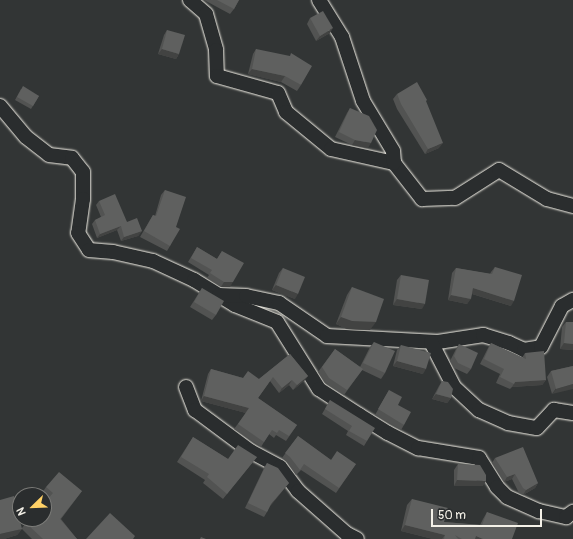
<!DOCTYPE html>
<html>
<head>
<meta charset="utf-8">
<style>
	body { margin:0 }
	#map { position:relative; width:573px; height:539px; overflow:hidden; background:#323535; font-family:Pangolin,sans-serif }
	div>[style] { position:absolute }
	[style*='--x'] { left:calc(var(--x)*1px); top:calc(var(--y)*1px); width:calc(var(--w)*1px); rotate:calc(var(--a)*1deg) }
	.roads { filter:drop-shadow(0 0 1px #f4f1e8) drop-shadow(0 0 1px #f4f1e8) }
	.minor>* { height:14px; margin:-7px; padding:0 7px; transform-origin:7px; border-radius:7px; background:#2a2d2e }
	.wall>* { inset:0; background:#525352 }
	.shaded-wall>* { inset:0; background:#424342 }
	.building>* { inset:0; background:#5f605f }
	span { translate:-50% -50%; white-space:nowrap; text-align:center; line-height:1.15; -webkit-text-stroke:4px #2a2d2e; paint-order:stroke }
	.north { position:absolute; left:12px; top:487px; width:40px; height:40px; box-sizing:border-box; background:#2a2d2e; border:1px solid #7b7b78; border-radius:50%; rotate:247deg; font-size:11px; font-weight:700; line-height:16px; text-align:center; color:#f4f1e8 }
	.north::after { content:''; display:block; margin:auto; width:14px; height:18px; background:#ffd166; clip-path:polygon(50% 0,100% 100%,50% 72%,0 100%) }
	.scale { position:absolute; left:431px; top:509px; width:111px; height:18px; box-sizing:border-box; border:2px solid #f4f1e8; border-top:0; padding-left:5px; font-size:12px; line-height:14px; white-space:nowrap; color:#f4f1e8; -webkit-text-stroke:3px #2a2d2e; paint-order:stroke }
</style>
</head>
<body>
<div id="map">
	<div class="roads">
		<div class="minor">
			<i style="--x:190;--y:0;--w:21;--a:41"></i>
			<i style="--x:206;--y:14;--w:37;--a:74"></i>
			<i style="--x:216;--y:50;--w:26;--a:88"></i>
			<i style="--x:217;--y:76;--w:63;--a:15.6"></i>
			<i style="--x:278;--y:93;--w:21;--a:67"></i>
			<i style="--x:286;--y:112;--w:58;--a:39.4"></i>
			<i style="--x:331;--y:149;--w:65;--a:12.5"></i>
			<i style="--x:394;--y:163;--w:46;--a:52.1"></i>
			<i style="--x:422;--y:199;--w:33;--a:-2"></i>
			<i style="--x:455;--y:198;--w:52;--a:-32.5"></i>
			<i style="--x:499;--y:170;--w:56;--a:31.1"></i>
			<i style="--x:547;--y:199;--w:27;--a:15"></i>
			<i style="--x:319;--y:0;--w:44;--a:58.1"></i>
			<i style="--x:342;--y:37;--w:67;--a:71.8"></i>
			<i style="--x:363;--y:101;--w:58;--a:59"></i>
			<i style="--x:393;--y:151;--w:12;--a:85"></i>
			<i style="--x:0;--y:106;--w:40;--a:50"></i>
			<i style="--x:26;--y:137;--w:29;--a:38"></i>
			<i style="--x:49;--y:155;--w:23;--a:7"></i>
			<i style="--x:72;--y:158;--w:18;--a:52"></i>
			<i style="--x:83;--y:172;--w:27;--a:90"></i>
			<i style="--x:83;--y:199;--w:34;--a:98"></i>
			<i style="--x:78;--y:233;--w:20;--a:57"></i>
			<i style="--x:89;--y:250;--w:24;--a:5"></i>
			<i style="--x:113;--y:252;--w:41;--a:12.7"></i>
			<i style="--x:153;--y:261;--w:45;--a:24.9"></i>
			<i style="--x:194;--y:280;--w:48;--a:31.4"></i>
			<i style="--x:235;--y:305;--w:45;--a:22"></i>
			<i style="--x:277;--y:322;--w:79;--a:57.9"></i>
			<i style="--x:319;--y:389;--w:48;--a:33"></i>
			<i style="--x:359;--y:415;--w:34;--a:32"></i>
			<i style="--x:388;--y:433;--w:34;--a:27"></i>
			<i style="--x:418;--y:448;--w:62;--a:9.3"></i>
			<i style="--x:479;--y:458;--w:34;--a:58"></i>
			<i style="--x:497;--y:487;--w:14;--a:45"></i>
			<i style="--x:507;--y:497;--w:35;--a:24"></i>
			<i style="--x:539;--y:511;--w:28;--a:13"></i>
			<i style="--x:566;--y:517;--w:9;--a:-36"></i>
			<i style="--x:219;--y:295;--w:27;--a:2"></i>
			<i style="--x:246;--y:296;--w:34;--a:12"></i>
			<i style="--x:279;--y:303;--w:58;--a:34.5"></i>
			<i style="--x:327;--y:336;--w:111;--a:3.1"></i>
			<i style="--x:438;--y:342;--w:46;--a:-8.8"></i>
			<i style="--x:483;--y:335;--w:27;--a:17"></i>
			<i style="--x:509;--y:343;--w:17;--a:25"></i>
			<i style="--x:524;--y:350;--w:17;--a:-10"></i>
			<i style="--x:541;--y:347;--w:46;--a:-62.9"></i>
			<i style="--x:562;--y:306;--w:13;--a:-29"></i>
			<i style="--x:431;--y:342;--w:51;--a:62.9"></i>
			<i style="--x:454;--y:387;--w:34;--a:43"></i>
			<i style="--x:479;--y:410;--w:32;--a:24"></i>
			<i style="--x:508;--y:423;--w:29;--a:10"></i>
			<i style="--x:537;--y:428;--w:25;--a:-47"></i>
			<i style="--x:554;--y:410;--w:19;--a:9"></i>
			<i style="--x:186;--y:387;--w:25;--a:69"></i>
			<i style="--x:195;--y:410;--w:69;--a:36.7"></i>
			<i style="--x:250;--y:451;--w:34;--a:28"></i>
			<i style="--x:280;--y:467;--w:30;--a:53"></i>
			<i style="--x:298;--y:491;--w:65;--a:41.3"></i>
			<i style="--x:347;--y:534;--w:11;--a:27"></i>
		</div>
	</div>
	<div class="wall">
		<i style="clip-path:polygon(204px 0,239px 0,234px 9px,230px 14px)"></i>
		<i style="clip-path:polygon(310px 18px,330px 33px,316px 41px,307px 24px)"></i>
		<i style="clip-path:polygon(167px 30px,179px 54px,176px 59px,158px 54px,164px 35px)"></i>
		<i style="clip-path:polygon(256px 49px,301px 85px,297px 91px,281px 82px,248px 74px,253px 54px)"></i>
		<i style="clip-path:polygon(21px 89px,39px 96px,31px 109px,15px 100px)"></i>
		<i style="clip-path:polygon(397px 94px,439px 148px,425px 154px,397px 109px,393px 99px)"></i>
		<i style="clip-path:polygon(350px 108px,368px 148px,352px 145px,335px 137px,347px 113px)"></i>
		<i style="clip-path:polygon(165px 190px,176px 227px,170px 246px,167px 251px,140px 237px,150px 220px,153px 215px,155px 216px,161px 195px)"></i>
		<i style="clip-path:polygon(99px 201px,127px 222px,142px 231px,138px 236px,121px 241px,117px 230px,97px 238px,92px 224px,95px 220px,101px 217px,96px 205px)"></i>
		<i style="clip-path:polygon(197px 247px,217px 259px,222px 251px,230px 287px,221px 287px,207px 278px,209px 275px,188px 262px)"></i>
		<i style="clip-path:polygon(495px 267px,511px 306px,472px 294px,467px 304px,448px 300px,452px 273px,456px 268px,490px 274px,491px 272px)"></i>
		<i style="clip-path:polygon(283px 268px,295px 299px,272px 290px,279px 273px)"></i>
		<i style="clip-path:polygon(401px 275px,422px 309px,393px 305px,397px 280px)"></i>
		<i style="clip-path:polygon(352px 287px,370px 330px,347px 329px,336px 324px,347px 295px)"></i>
		<i style="clip-path:polygon(202px 288px,216px 315px,212px 320px,190px 307px)"></i>
		<i style="clip-path:polygon(566px 322px,573px 322px,573px 350px,560px 349px,562px 327px)"></i>
		<i style="clip-path:polygon(374px 342px,385px 373px,381px 379px,362px 370px,344px 395px,325px 383px,318px 372px,335px 349px,360px 367px,370px 347px)"></i>
		<i style="clip-path:polygon(491px 343px,522px 358px,525px 353px,546px 380px,542px 385px,512px 387px,510px 389px,496px 383px,500px 374px,480px 364px,488px 348px)"></i>
		<i style="clip-path:polygon(459px 344px,471px 369px,467px 374px,454px 368px,450px 361px,456px 349px)"></i>
		<i style="clip-path:polygon(401px 345px,423px 374px,393px 366px,397px 350px)"></i>
		<i style="clip-path:polygon(290px 354px,308px 376px,304px 381px,293px 390px,289px 385px,279px 393px,270px 381px,258px 398px,297px 425px,286px 441px,276px 435px,274px 438px,269px 434px,261px 447px,234px 429px,246px 413px,201px 401px,208px 374px,211px 369px,243px 378px,259px 379px)"></i>
		<i style="clip-path:polygon(573px 366px,552px 394px,547px 377px,551px 371px)"></i>
		<i style="clip-path:polygon(442px 381px,451px 398px,447px 403px,432px 399px,439px 386px)"></i>
		<i style="clip-path:polygon(389px 390px,398px 405px,404px 425px,401px 430px,375px 415px)"></i>
		<i style="clip-path:polygon(330px 400px,367px 441px,364px 446px,346px 435px,348px 431px,322px 414px)"></i>
		<i style="clip-path:polygon(298px 436px,331px 460px,356px 464px,336px 493px,301px 470px,296px 475px,287px 462px,282px 458px)"></i>
		<i style="clip-path:polygon(193px 437px,228px 459px,257px 457px,223px 499px,203px 483px,205px 480px,177px 462px)"></i>
		<i style="clip-path:polygon(495px 458px,538px 483px,535px 488px,523px 495px,519px 493px,512px 479px,504px 482px,492px 463px)"></i>
		<i style="clip-path:polygon(267px 463px,289px 483px,270px 506px,267px 512px,264px 517px,245px 508px,264px 468px)"></i>
		<i style="clip-path:polygon(458px 464px,483px 486px,454px 486px,454px 470px)"></i>
		<i style="clip-path:polygon(46px 487px,82px 491px,61px 519px,77px 539px,32px 539px,22px 529px,17px 535px,4px 539px,0 539px,22px 528px,26px 523px,48px 499px,42px 493px)"></i>
		<i style="clip-path:polygon(412px 499px,444px 522px,480px 525px,483px 519px,487px 512px,512px 539px,433px 539px,401px 531px,407px 505px)"></i>
	</div>
	<div class="shaded-wall">
		<i style="clip-path:polygon(333px 28px,330px 33px,316px 41px,320px 36px)"></i>
		<i style="clip-path:polygon(162px 49px,179px 54px,176px 59px,158px 54px)"></i>
		<i style="clip-path:polygon(252px 69px,285px 76px,281px 82px,248px 74px)"></i>
		<i style="clip-path:polygon(355px 140px,371px 143px,368px 148px,352px 145px)"></i>
		<i style="clip-path:polygon(443px 143px,439px 148px,425px 154px,428px 149px)"></i>
		<i style="clip-path:polygon(121px 226px,117px 230px,97px 238px,100px 234px)"></i>
		<i style="clip-path:polygon(142px 231px,138px 236px,121px 241px,124px 237px)"></i>
		<i style="clip-path:polygon(224px 282px,233px 282px,230px 287px,221px 287px)"></i>
		<i style="clip-path:polygon(276px 285px,298px 294px,295px 299px,272px 290px)"></i>
		<i style="clip-path:polygon(473px 288px,514px 301px,511px 306px,469px 293px)"></i>
		<i style="clip-path:polygon(451px 295px,471px 299px,467px 304px,448px 300px)"></i>
		<i style="clip-path:polygon(397px 299px,425px 304px,422px 309px,393px 305px)"></i>
		<i style="clip-path:polygon(341px 317px,376px 322px,370px 330px,347px 329px,336px 324px)"></i>
		<i style="clip-path:polygon(564px 343px,573px 344px,573px 350px,560px 349px)"></i>
		<i style="clip-path:polygon(397px 361px,426px 369px,423px 374px,393px 366px)"></i>
		<i style="clip-path:polygon(308px 376px,304px 381px,293px 390px,297px 385px)"></i>
		<i style="clip-path:polygon(292px 380px,289px 385px,279px 393px,282px 388px)"></i>
		<i style="clip-path:polygon(546px 380px,542px 385px,512px 387px,515px 382px)"></i>
		<i style="clip-path:polygon(573px 384px,573px 389px,552px 394px,556px 389px)"></i>
		<i style="clip-path:polygon(436px 394px,451px 398px,447px 403px,432px 399px)"></i>
		<i style="clip-path:polygon(204px 396px,249px 408px,246px 413px,201px 401px)"></i>
		<i style="clip-path:polygon(515px 474px,512px 479px,504px 482px,507px 477px)"></i>
		<i style="clip-path:polygon(457px 480px,486px 481px,483px 486px,454px 486px)"></i>
		<i style="clip-path:polygon(289px 483px,285px 488px,268px 509px,271px 504px)"></i>
		<i style="clip-path:polygon(538px 483px,535px 488px,523px 495px,526px 490px)"></i>
		<i style="clip-path:polygon(405px 525px,445px 535px,442px 539px,433px 539px,401px 531px)"></i>
		<i style="clip-path:polygon(22px 529px,17px 535px,4px 539px,0 539px,0 534px)"></i>
		<i style="clip-path:polygon(476px 536px,483px 539px,474px 539px)"></i>
	</div>
	<div class="building">
		<i style="clip-path:polygon(217px 0,239px 0,234px 9px)"></i>
		<i style="clip-path:polygon(323px 11px,333px 28px,320px 36px,310px 18px)"></i>
		<i style="clip-path:polygon(167px 30px,185px 35px,179px 54px,162px 49px)"></i>
		<i style="clip-path:polygon(256px 49px,290px 56px,291px 53px,312px 66px,301px 85px,285px 76px,252px 69px)"></i>
		<i style="clip-path:polygon(417px 82px,427px 100px,426px 101px,443px 143px,428px 149px,401px 104px,397px 94px)"></i>
		<i style="clip-path:polygon(23px 86px,39px 96px,33px 106px,17px 97px)"></i>
		<i style="clip-path:polygon(350px 108px,369px 116px,377px 130px,371px 143px,355px 140px,339px 132px)"></i>
		<i style="clip-path:polygon(165px 190px,186px 197px,176px 227px,180px 229px,170px 246px,144px 231px,153px 215px,156px 216px)"></i>
		<i style="clip-path:polygon(115px 194px,127px 222px,137px 218px,142px 231px,124px 237px,121px 226px,100px 234px,95px 220px,105px 215px,99px 201px)"></i>
		<i style="clip-path:polygon(197px 247px,217px 259px,222px 251px,244px 263px,233px 282px,224px 282px,210px 273px,212px 270px,191px 258px)"></i>
		<i style="clip-path:polygon(495px 267px,522px 275px,514px 301px,473px 288px,471px 299px,451px 295px,456px 268px,492px 274px)"></i>
		<i style="clip-path:polygon(283px 268px,305px 277px,298px 294px,276px 285px)"></i>
		<i style="clip-path:polygon(401px 275px,429px 280px,425px 304px,397px 299px)"></i>
		<i style="clip-path:polygon(352px 287px,384px 299px,376px 322px,352px 321px,341px 317px)"></i>
		<i style="clip-path:polygon(202px 288px,224px 301px,216px 315px,194px 302px)"></i>
		<i style="clip-path:polygon(566px 322px,573px 322px,573px 344px,564px 343px)"></i>
		<i style="clip-path:polygon(374px 342px,395px 351px,385px 373px,363px 363px)"></i>
		<i style="clip-path:polygon(491px 343px,526px 359px,525px 353px,544px 351px,546px 380px,515px 382px,514px 384px,500px 377px,504px 369px,484px 359px)"></i>
		<i style="clip-path:polygon(459px 344px,478px 353px,471px 369px,458px 363px,454px 356px)"></i>
		<i style="clip-path:polygon(401px 345px,431px 353px,426px 369px,397px 361px)"></i>
		<i style="clip-path:polygon(335px 349px,363px 369px,347px 390px,329px 378px,322px 367px)"></i>
		<i style="clip-path:polygon(290px 354px,308px 376px,297px 385px,292px 380px,282px 388px,273px 377px,258px 398px,297px 425px,289px 436px,279px 430px,277px 433px,272px 430px,264px 442px,238px 424px,249px 408px,204px 396px,211px 369px,243px 378px,248px 371px,259px 379px)"></i>
		<i style="clip-path:polygon(573px 366px,573px 384px,556px 389px,551px 371px)"></i>
		<i style="clip-path:polygon(442px 381px,448px 382px,453px 389px,451px 398px,436px 394px)"></i>
		<i style="clip-path:polygon(389px 390px,402px 397px,398px 405px,411px 412px,404px 425px,378px 409px)"></i>
		<i style="clip-path:polygon(330px 400px,375px 428px,367px 441px,349px 431px,352px 426px,325px 409px)"></i>
		<i style="clip-path:polygon(298px 436px,331px 460px,337px 451px,356px 464px,339px 488px,304px 464px,300px 470px,290px 457px,285px 453px)"></i>
		<i style="clip-path:polygon(193px 437px,228px 459px,238px 445px,257px 457px,227px 494px,207px 477px,209px 474px,181px 457px)"></i>
		<i style="clip-path:polygon(523px 447px,538px 483px,526px 490px,523px 488px,515px 474px,507px 477px,495px 458px)"></i>
		<i style="clip-path:polygon(267px 463px,278px 468px,289px 483px,271px 504px,267px 512px,248px 503px)"></i>
		<i style="clip-path:polygon(458px 464px,480px 465px,486px 475px,486px 481px,457px 480px)"></i>
		<i style="clip-path:polygon(59px 472px,82px 491px,60px 519px,77px 539px,43px 539px,26px 523px,29px 519px,44px 519px,44px 503px,53px 493px,46px 487px)"></i>
		<i style="clip-path:polygon(14px 496px,22px 529px,0 534px,0 500px)"></i>
		<i style="clip-path:polygon(412px 499px,448px 508px,444px 522px,482px 525px,487px 512px,518px 523px,512px 539px,483px 539px,476px 536px,475px 539px,462px 539px,455px 535px,458px 539px,444px 539px,445px 535px,405px 525px)"></i>
		<i style="clip-path:polygon(110px 513px,135px 536px,133px 539px,86px 539px)"></i>
		<i style="clip-path:polygon(201px 537px,206px 539px,200px 539px)"></i>
	</div>
	<div class="north">N</div>
	<div class="scale">50 m</div>
</div>
</body>
</html>
